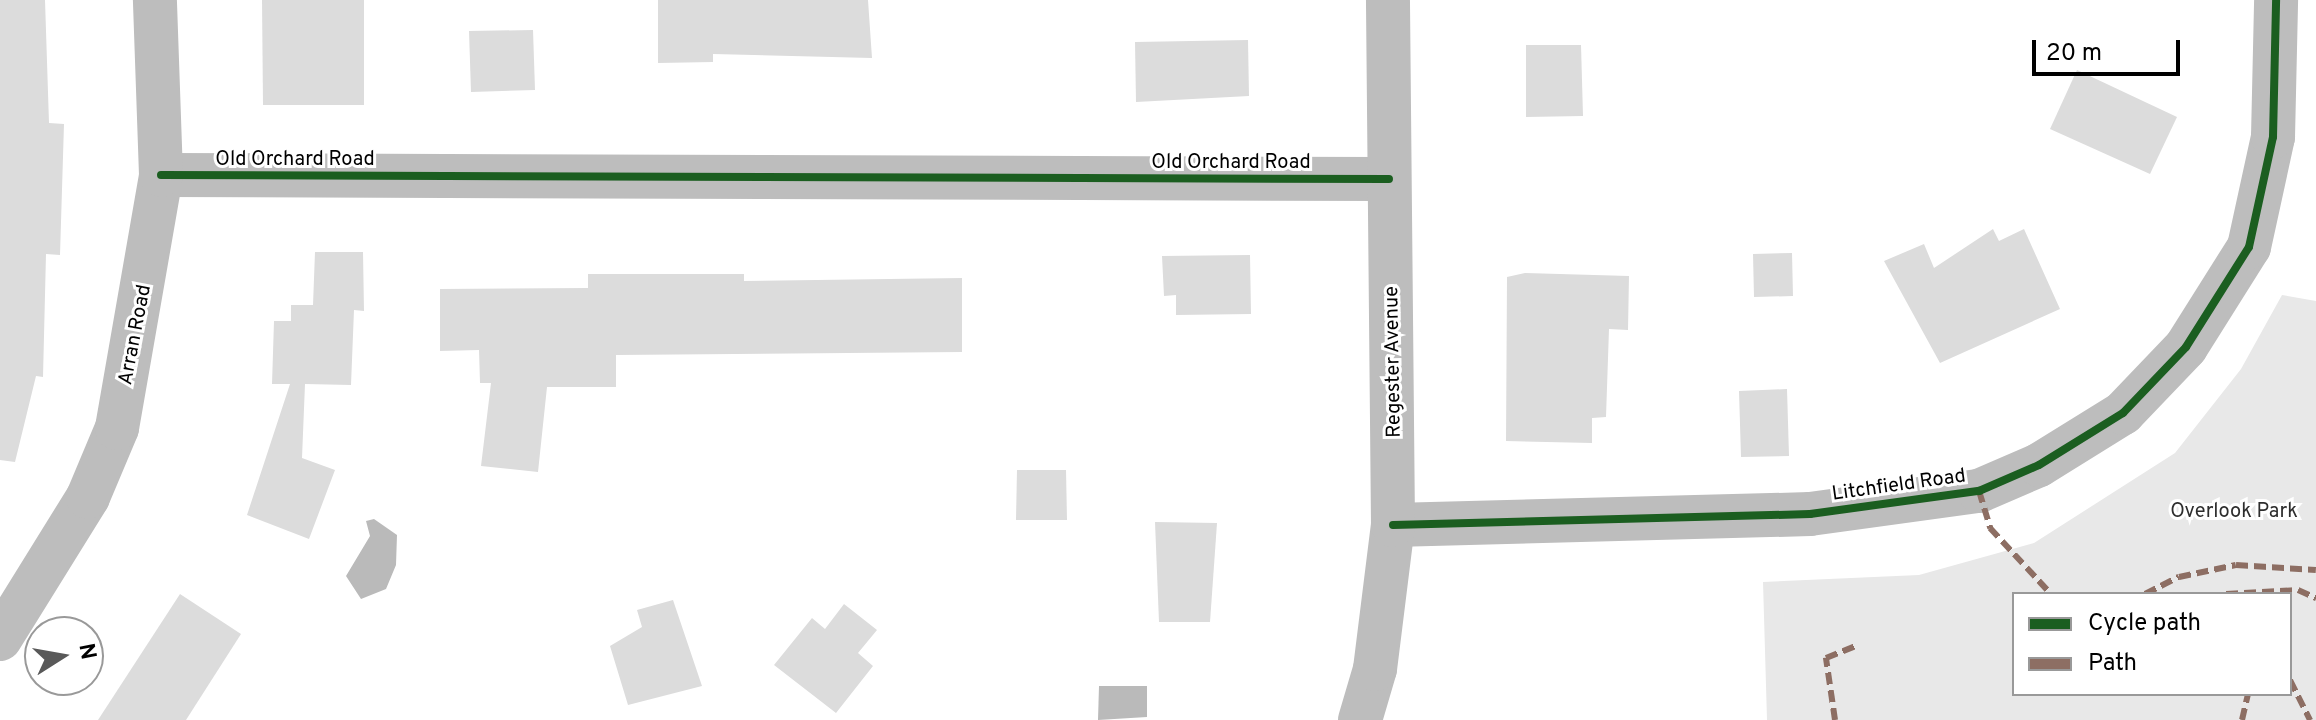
<!DOCTYPE html>
<html>
<head>
<meta charset="utf-8">
<style>
	body { margin:0 }
	#map { position:relative; width:2316px; height:720px; overflow:hidden; background:#fff; font-family:Overpass,sans-serif }
	div>[style] { position:absolute }
	[style*='--x'] { left:calc(var(--x)*1px); top:calc(var(--y)*1px); width:calc(var(--w)*1px); rotate:calc(var(--a)*1deg) }
	.green>* { inset:0; background:#e8e8e8 }
	.water>* { inset:0; background:#bababa }
	.building>* { inset:0; background:#dcdcdc }
	.minor>* { height:44px; margin:-22px; padding:0 22px; transform-origin:22px; border-radius:22px; background:#bdbdbd }
	.quiet>* { height:6px; margin-top:-3px; transform-origin:0; background:repeating-linear-gradient(90deg,#8d6e63 0 12px,transparent 0 18px) }
	.cycleway>* { height:8px; margin:-4px; padding:0 4px; transform-origin:4px; border-radius:4px; background:#1b5e20 }
	span { translate:-50% -50%; white-space:nowrap; text-align:center; line-height:1.15; -webkit-text-stroke:6px #fff; paint-order:stroke }
	.street-label { font-size:20px; color:#000 }
	.park-label { font-size:20px; color:#2d2d2d }
	.legend { position:absolute; left:2012px; top:592px; width:280px; height:104px; box-sizing:border-box; background:#fff; border:2px solid #999; margin:0; padding:10px 14px; list-style:none; font-size:24px; color:#000 }
	.legend li { display:flex; align-items:center; gap:16px; height:40px }
	.legend b { width:40px; border:2px solid #999 }
	.north { position:absolute; left:24px; top:616px; width:80px; height:80px; box-sizing:border-box; background:#fff; border:2px solid #999; border-radius:50%; rotate:79deg; font-size:22px; font-weight:700; line-height:32px; text-align:center; color:#000 }
	.north::after { content:''; display:block; margin:auto; width:28px; height:36px; background:#595959; clip-path:polygon(50% 0,100% 100%,50% 72%,0 100%) }
	.scale { position:absolute; left:2032px; top:40px; width:148px; height:36px; box-sizing:border-box; border:4px solid #000; border-top:0; padding-left:10px; font-size:24px; line-height:28px; white-space:nowrap; color:#000; -webkit-text-stroke:6px #fff; paint-order:stroke }
</style>
</head>
<body>
<div id="map">
	<div class="green">
		<i style="clip-path:polygon(evenodd,2282px 295px,2316px 301px,2316px 720px,1767px 720px,1763px 582px,1919px 575px,2034px 543px,2175px 453px,2241px 369px,2282px 295px,2014px 594px,2290px 594px,2290px 694px,2014px 694px,2014px 594px)"></i>
	</div>
	<div class="water">
		<i style="clip-path:polygon(374px 519px,397px 535px,396px 565px,386px 589px,361px 599px,346px 576px,370px 536px,366px 521px)"></i>
		<i style="clip-path:polygon(1099px 686px,1147px 686px,1147px 717px,1098px 720px)"></i>
	</div>
	<div class="building">
		<i style="clip-path:polygon(0 0,45px 0,49px 123px,64px 124px,60px 255px,46px 254px,43px 377px,36px 376px,15px 462px,0 460px)"></i>
		<i style="clip-path:polygon(262px 0,364px 0,364px 105px,263px 105px)"></i>
		<i style="clip-path:polygon(658px 0,868px 0,872px 58px,713px 54px,713px 62px,658px 63px)"></i>
		<i style="clip-path:polygon(533px 30px,535px 90px,471px 92px,469px 31px)"></i>
		<i style="clip-path:polygon(1248px 40px,1249px 96px,1136px 102px,1135px 42px)"></i>
		<i style="clip-path:polygon(1526px 45px,1581px 45px,1583px 116px,1526px 117px)"></i>
		<i style="clip-path:polygon(2077px 70px,2177px 117px,2150px 174px,2050px 129px)"></i>
		<i style="clip-path:polygon(1993px 229px,1999px 241px,2024px 229px,2060px 309px,1940px 363px,1884px 261px,1924px 244px,1934px 268px)"></i>
		<i style="clip-path:polygon(315px 252px,363px 252px,364px 311px,354px 310px,351px 385px,305px 384px,302px 458px,335px 470px,309px 539px,247px 515px,290px 384px,272px 384px,274px 321px,291px 321px,291px 305px,313px 305px)"></i>
		<i style="clip-path:polygon(1792px 253px,1793px 296px,1754px 297px,1753px 254px)"></i>
		<i style="clip-path:polygon(1250px 255px,1251px 314px,1176px 315px,1176px 295px,1164px 296px,1162px 256px)"></i>
		<i style="clip-path:polygon(1525px 273px,1629px 276px,1628px 330px,1609px 329px,1606px 417px,1592px 418px,1592px 443px,1506px 441px,1507px 277px)"></i>
		<i style="clip-path:polygon(588px 274px,744px 274px,744px 281px,962px 278px,962px 352px,616px 355px,616px 387px,547px 387px,538px 472px,481px 466px,491px 383px,480px 383px,479px 350px,440px 351px,440px 289px,588px 288px)"></i>
		<i style="clip-path:polygon(1787px 389px,1789px 456px,1741px 457px,1739px 391px)"></i>
		<i style="clip-path:polygon(1017px 470px,1066px 470px,1067px 520px,1016px 520px)"></i>
		<i style="clip-path:polygon(1155px 522px,1217px 523px,1210px 622px,1159px 622px)"></i>
		<i style="clip-path:polygon(180px 594px,241px 634px,186px 720px,98px 720px)"></i>
		<i style="clip-path:polygon(673px 600px,702px 686px,628px 705px,610px 646px,642px 627px,637px 610px)"></i>
		<i style="clip-path:polygon(844px 604px,877px 630px,858px 653px,873px 666px,836px 713px,774px 665px,812px 618px,825px 629px)"></i>
	</div>
	<div class="minor">
		<i style="--x:161;--y:175;--w:1228;--a:0.19"></i>
		<i style="--x:1393;--y:525;--w:417;--a:-1.5"></i>
		<i style="--x:1810;--y:514;--w:171;--a:-7.8"></i>
		<i style="--x:1979;--y:491;--w:65;--a:-23.4"></i>
		<i style="--x:2039;--y:465;--w:99;--a:-31.8"></i>
		<i style="--x:2123;--y:413;--w:91;--a:-46.3"></i>
		<i style="--x:2186;--y:347;--w:118;--a:-57.8"></i>
		<i style="--x:2249;--y:247;--w:113;--a:-77.7"></i>
		<i style="--x:2273;--y:137;--w:137;--a:-88.7"></i>
		<i style="--x:0;--y:639;--w:167;--a:-58.2"></i>
		<i style="--x:88;--y:497;--w:75;--a:-67.2"></i>
		<i style="--x:117;--y:428;--w:257;--a:-80.1"></i>
		<i style="--x:161;--y:175;--w:175;--a:-92"></i>
		<i style="--x:1360;--y:720;--w:53;--a:-73.6"></i>
		<i style="--x:1375;--y:669;--w:145;--a:-82.9"></i>
		<i style="--x:1393;--y:525;--w:525;--a:-90.55"></i>
	</div>
	<div class="quiet">
		<i style="--x:1979;--y:491;--w:39;--a:73"></i>
		<i style="--x:1990;--y:528;--w:90;--a:47.3"></i>
		<i style="--x:2145;--y:594;--w:38;--a:-27"></i>
		<i style="--x:2179;--y:577;--w:58;--a:-11.9"></i>
		<i style="--x:2236;--y:565;--w:80;--a:3.6"></i>
		<i style="--x:2226;--y:594;--w:72;--a:-3.2"></i>
		<i style="--x:2298;--y:590;--w:20;--a:24"></i>
		<i style="--x:2290;--y:680;--w:45;--a:63.4"></i>
		<i style="--x:1835;--y:720;--w:63;--a:-98.3"></i>
		<i style="--x:1826;--y:658;--w:35;--a:-22"></i>
		<i style="--x:2242;--y:720;--w:27;--a:-77"></i>
	</div>
	<div class="cycleway">
		<i style="--x:161;--y:175;--w:1228;--a:0.19"></i>
		<i style="--x:1393;--y:525;--w:417;--a:-1.5"></i>
		<i style="--x:1810;--y:514;--w:171;--a:-7.8"></i>
		<i style="--x:1979;--y:491;--w:65;--a:-23.4"></i>
		<i style="--x:2039;--y:465;--w:99;--a:-31.8"></i>
		<i style="--x:2123;--y:413;--w:91;--a:-46.3"></i>
		<i style="--x:2186;--y:347;--w:118;--a:-57.8"></i>
		<i style="--x:2249;--y:247;--w:113;--a:-77.7"></i>
		<i style="--x:2273;--y:137;--w:137;--a:-88.7"></i>
	</div>
	<div class="street-label">
		<span style="left:295px;top:160px">Old Orchard Road</span>
		<span style="left:1231px;top:163px">Old Orchard Road</span>
		<span style="left:136px;top:335px;rotate:-79deg">Arran Road</span>
		<span style="left:1394px;top:362px;rotate:-91deg">Regester Avenue</span>
		<span style="left:1899px;top:486px;rotate:-8deg">Litchfield Road</span>
	</div>
	<div class="park-label">
		<span style="left:2234px;top:512px">Overlook Park</span>
	</div>
	<ul class="legend">
	<li><b style="height:10px;background:#1b5e20"></b>Cycle path</li>
	<li><b style="height:10px;background:#8d6e63"></b>Path</li>
	</ul>
	<div class="north">N</div>
	<div class="scale">20 m</div>
</div>
</body>
</html>
